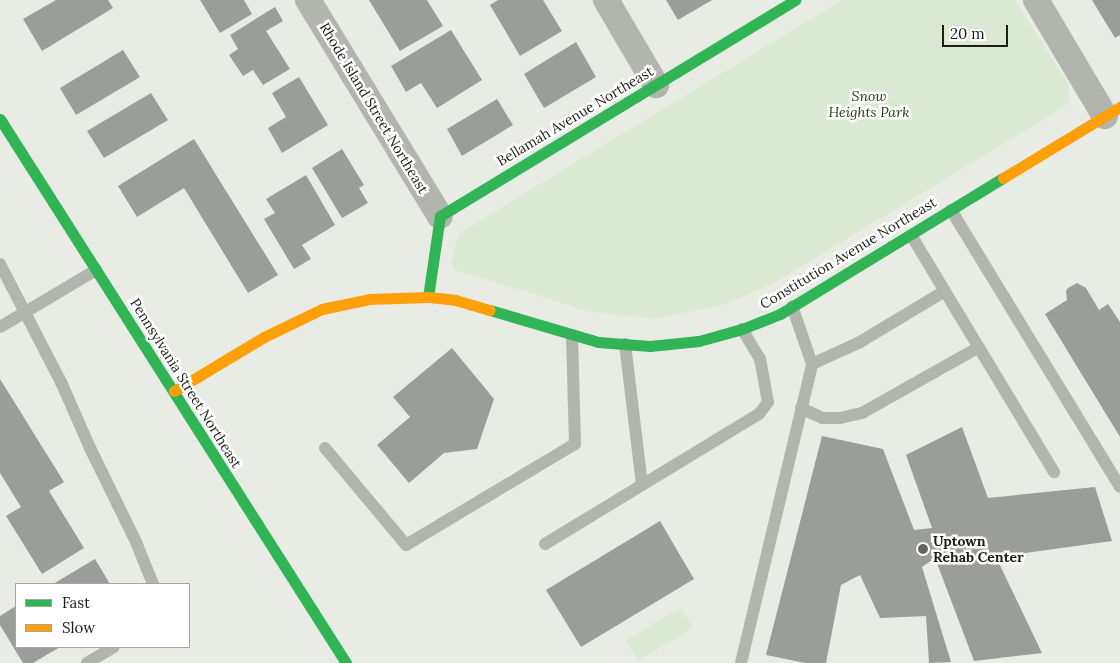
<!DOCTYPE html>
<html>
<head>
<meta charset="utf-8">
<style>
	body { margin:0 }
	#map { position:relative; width:1120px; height:663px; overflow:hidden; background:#e8ece5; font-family:Lora,serif }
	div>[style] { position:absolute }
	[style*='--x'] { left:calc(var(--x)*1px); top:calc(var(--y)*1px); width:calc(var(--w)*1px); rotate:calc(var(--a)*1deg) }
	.green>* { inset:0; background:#dce9d2 }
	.building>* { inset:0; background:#9a9d99 }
	.lane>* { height:12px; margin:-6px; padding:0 6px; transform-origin:6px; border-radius:6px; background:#b1b5ae }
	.street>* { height:26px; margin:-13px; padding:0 13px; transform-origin:13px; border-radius:13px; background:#b1b5ae }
	.fast>* { height:11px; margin:-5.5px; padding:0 5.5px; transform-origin:5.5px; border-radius:5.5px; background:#30b455 }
	.slow>* { height:11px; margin:-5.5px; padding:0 5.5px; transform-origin:5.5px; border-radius:5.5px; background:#ff9f0a }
	.dots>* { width:14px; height:14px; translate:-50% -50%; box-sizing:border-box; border:2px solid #fff; border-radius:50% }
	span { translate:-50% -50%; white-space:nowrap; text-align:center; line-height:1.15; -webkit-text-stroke:5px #fff; paint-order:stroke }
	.park-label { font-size:14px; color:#263e0a; font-style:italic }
	.street-label { font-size:14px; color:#1b1d19 }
	.poi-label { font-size:14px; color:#1b1d19; font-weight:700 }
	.left { translate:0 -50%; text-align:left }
	.legend { position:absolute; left:15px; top:583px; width:175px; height:65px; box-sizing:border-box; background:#fff; border:1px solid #a4a5a3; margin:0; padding:6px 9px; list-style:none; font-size:15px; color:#1b1d19 }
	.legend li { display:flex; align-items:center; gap:10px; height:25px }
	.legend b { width:25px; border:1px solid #a4a5a3 }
	.scale { position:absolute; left:942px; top:25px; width:66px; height:22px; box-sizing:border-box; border:2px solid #1b1d19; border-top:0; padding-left:6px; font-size:15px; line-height:18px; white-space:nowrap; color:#1b1d19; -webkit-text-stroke:4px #fff; paint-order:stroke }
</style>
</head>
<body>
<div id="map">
	<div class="green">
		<i style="clip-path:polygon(842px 0,1015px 0,1068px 84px,1070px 100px,1064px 107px,772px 284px,726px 304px,656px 319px,591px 312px,455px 270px,451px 263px,458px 236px,463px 231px)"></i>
		<i style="clip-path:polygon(681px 608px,693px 628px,638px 661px,626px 640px)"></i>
	</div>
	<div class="building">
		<i style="clip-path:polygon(56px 0,108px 0,113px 8px,42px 51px,23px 19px)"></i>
		<i style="clip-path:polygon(200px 0,244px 0,252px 14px,220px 33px)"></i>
		<i style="clip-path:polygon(369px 0,427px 0,443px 26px,400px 51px)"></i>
		<i style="clip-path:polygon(498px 0,543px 0,562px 31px,520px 56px,490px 5px)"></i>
		<i style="clip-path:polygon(666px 0,712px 0,678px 20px)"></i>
		<i style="clip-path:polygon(1092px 0,1120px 0,1120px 35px,1115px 38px)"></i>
		<i style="clip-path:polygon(275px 7px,283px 21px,266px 31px,290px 69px,263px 85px,253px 70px,243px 76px,229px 55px,238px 49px,230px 35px)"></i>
		<i style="clip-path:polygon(451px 30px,482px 80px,437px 108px,421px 83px,406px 92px,391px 66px)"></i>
		<i style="clip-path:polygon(576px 42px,596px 77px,544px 108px,524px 74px)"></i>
		<i style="clip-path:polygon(123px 50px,140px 77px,76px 115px,60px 88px)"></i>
		<i style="clip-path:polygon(299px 77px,328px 125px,282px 153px,268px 128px,286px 117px,272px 93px)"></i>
		<i style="clip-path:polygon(151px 93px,168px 120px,104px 158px,87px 131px)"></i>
		<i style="clip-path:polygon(497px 99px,513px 125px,462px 156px,447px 129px)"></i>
		<i style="clip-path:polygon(194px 139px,278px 275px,248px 293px,184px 188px,137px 217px,118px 186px)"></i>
		<i style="clip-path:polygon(342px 149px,364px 185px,359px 188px,368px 203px,342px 218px,312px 168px)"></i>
		<i style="clip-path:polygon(306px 175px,335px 225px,302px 245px,311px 259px,294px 269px,264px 219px,275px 213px,266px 199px)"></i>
		<i style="clip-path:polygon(1077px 283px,1086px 288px,1099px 310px,1108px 304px,1120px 322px,1120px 437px,1045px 314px,1067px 300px,1066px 291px,1068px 288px)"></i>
		<i style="clip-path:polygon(452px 348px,494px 399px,477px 449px,444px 453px,409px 483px,377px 445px,410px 417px,393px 397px)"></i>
		<i style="clip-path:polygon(0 379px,64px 482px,49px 491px,84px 548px,42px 574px,6px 516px,21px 507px,0 473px)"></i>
		<i style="clip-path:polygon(962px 427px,988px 498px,1095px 487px,1112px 541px,996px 557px,1042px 653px,974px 661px,935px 558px,922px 567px,951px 662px,929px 663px,926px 616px,880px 618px,860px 575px,841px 585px,826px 663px,805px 663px,766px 655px,822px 436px,883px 449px,914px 530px,932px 528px,906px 455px)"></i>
		<i style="clip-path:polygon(660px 521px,694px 579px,581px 647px,546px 590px)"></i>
		<i style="clip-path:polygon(95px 559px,110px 584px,53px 584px)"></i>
		<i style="clip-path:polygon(16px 606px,16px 647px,60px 647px,33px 663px,23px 663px,0 625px,0 616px)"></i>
	</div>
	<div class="lane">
		<i style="--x:951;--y:210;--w:324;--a:58.6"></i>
		<i style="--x:911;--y:235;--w:277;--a:58.9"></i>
		<i style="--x:0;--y:264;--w:133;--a:62.7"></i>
		<i style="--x:61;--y:382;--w:74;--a:66.2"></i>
		<i style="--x:91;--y:450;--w:102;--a:63.9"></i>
		<i style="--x:136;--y:542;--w:45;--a:68"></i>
		<i style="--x:0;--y:327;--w:112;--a:-30.7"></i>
		<i style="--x:625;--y:344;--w:142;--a:83.1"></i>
		<i style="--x:812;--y:364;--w:53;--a:-24.6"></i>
		<i style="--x:860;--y:342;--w:99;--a:-31"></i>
		<i style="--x:801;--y:408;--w:23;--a:25"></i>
		<i style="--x:822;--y:418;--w:18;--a:0"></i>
		<i style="--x:840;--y:418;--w:23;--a:-13"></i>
		<i style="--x:862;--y:413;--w:134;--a:-29.4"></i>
		<i style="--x:325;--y:448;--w:126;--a:50.1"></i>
		<i style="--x:406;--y:545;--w:197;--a:-30.9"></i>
		<i style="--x:575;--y:444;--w:109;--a:-91.6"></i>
		<i style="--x:545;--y:544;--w:250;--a:-31.3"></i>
		<i style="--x:759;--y:414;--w:15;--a:-53"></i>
		<i style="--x:768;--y:402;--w:44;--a:-100.5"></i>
		<i style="--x:760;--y:359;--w:35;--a:-121"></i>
		<i style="--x:87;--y:663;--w:31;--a:-31"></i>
		<i style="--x:741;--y:663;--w:307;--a:-76.6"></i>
		<i style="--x:812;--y:364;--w:61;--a:-109"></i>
	</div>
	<div class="street">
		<i style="--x:308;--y:0;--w:253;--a:58.6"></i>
		<i style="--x:606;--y:0;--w:99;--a:59.5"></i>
		<i style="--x:1036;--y:0;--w:135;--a:59.3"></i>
	</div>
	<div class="fast">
		<i style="--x:0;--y:119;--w:645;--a:57.54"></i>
		<i style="--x:428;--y:297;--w:82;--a:-81.6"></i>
		<i style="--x:440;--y:216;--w:416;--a:-31.3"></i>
		<i style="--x:490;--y:310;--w:113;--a:16.5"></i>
		<i style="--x:598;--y:342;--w:52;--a:4.4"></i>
		<i style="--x:650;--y:346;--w:49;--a:-5.8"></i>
		<i style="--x:699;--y:341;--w:45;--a:-15.6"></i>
		<i style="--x:742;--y:329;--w:41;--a:-21.5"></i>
		<i style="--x:780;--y:314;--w:261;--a:-31.4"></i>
	</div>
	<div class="slow">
		<i style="--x:1003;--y:178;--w:137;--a:-31.3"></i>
		<i style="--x:174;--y:391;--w:105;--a:-31"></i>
		<i style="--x:264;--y:337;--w:64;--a:-25.8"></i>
		<i style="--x:322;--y:309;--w:48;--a:-12"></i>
		<i style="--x:369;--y:299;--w:59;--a:-1.9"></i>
		<i style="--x:428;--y:297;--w:27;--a:6"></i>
		<i style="--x:455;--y:300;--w:36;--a:16"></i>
	</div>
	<div class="dots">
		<i style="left:923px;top:549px;background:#636560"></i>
	</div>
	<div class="park-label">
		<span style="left:869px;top:104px">Snow<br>Heights Park</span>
	</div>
	<div class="street-label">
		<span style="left:374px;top:108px;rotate:59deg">Rhode Island Street Northeast</span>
		<span style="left:575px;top:116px;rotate:-31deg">Bellamah Avenue Northeast</span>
		<span style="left:848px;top:253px;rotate:-31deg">Constitution Avenue Northeast</span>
		<span style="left:186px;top:383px;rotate:58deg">Pennsylvania Street Northeast</span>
	</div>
	<div class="poi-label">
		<span class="left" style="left:933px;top:549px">Uptown<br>Rehab Center</span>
	</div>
	<ul class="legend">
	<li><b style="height:6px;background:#30b455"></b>Fast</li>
	<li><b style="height:6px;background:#ff9f0a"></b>Slow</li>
	</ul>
	<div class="scale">20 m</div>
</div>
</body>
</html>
